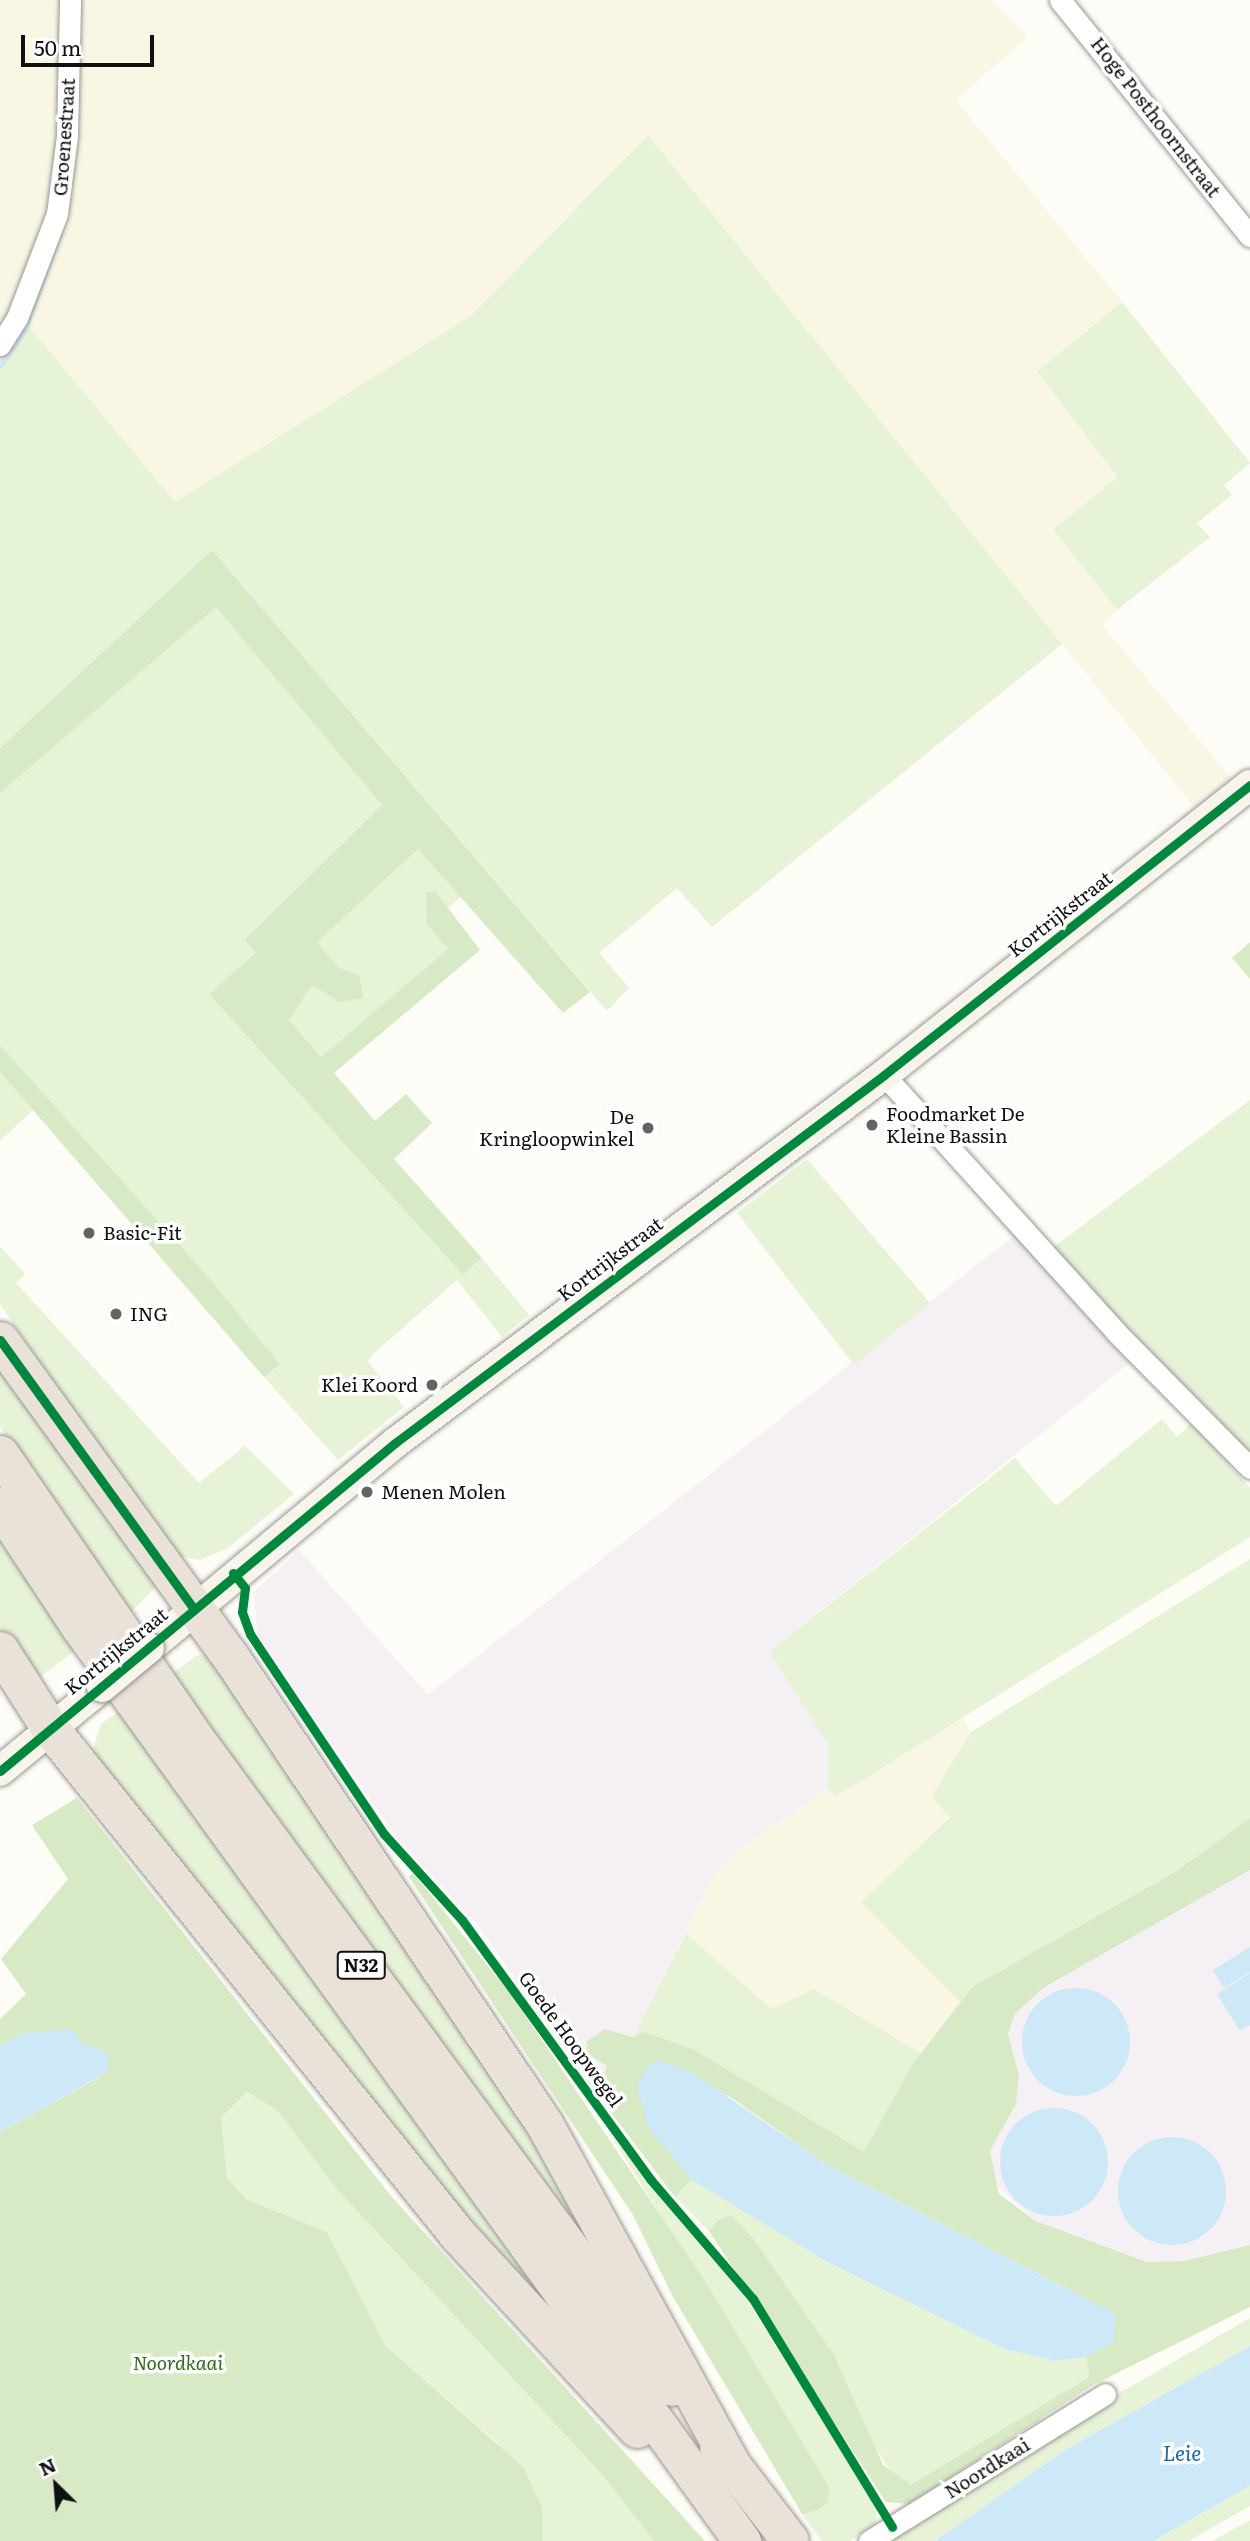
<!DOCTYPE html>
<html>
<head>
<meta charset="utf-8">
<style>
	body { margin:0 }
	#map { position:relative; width:1250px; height:2541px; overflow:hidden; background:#fdfcf7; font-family:Literata,serif }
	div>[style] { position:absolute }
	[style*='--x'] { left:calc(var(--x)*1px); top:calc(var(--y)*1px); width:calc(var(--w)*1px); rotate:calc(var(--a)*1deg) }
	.industrial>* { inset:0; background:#f5f0f3 }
	.farmland>* { inset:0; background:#f9f7e4 }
	.green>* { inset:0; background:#e7f3d7 }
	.forest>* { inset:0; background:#d8eac5 }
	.water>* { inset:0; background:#cde8f7 }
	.round { border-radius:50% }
	.stream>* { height:5px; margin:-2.5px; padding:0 2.5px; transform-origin:2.5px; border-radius:2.5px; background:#cde8f7 }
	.roads { filter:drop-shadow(0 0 2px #979795) drop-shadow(0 0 2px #979795) }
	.street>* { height:21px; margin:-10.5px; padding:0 10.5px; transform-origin:10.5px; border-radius:10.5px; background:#fffffe }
	.secondary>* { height:30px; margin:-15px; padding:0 15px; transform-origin:15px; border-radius:15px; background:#f6f4eb }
	.highway>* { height:37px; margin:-18.5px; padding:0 18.5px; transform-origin:18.5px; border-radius:18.5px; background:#eae1d8 }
	.bridges { filter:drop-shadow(0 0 2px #8e8d8b) drop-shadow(0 0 2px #8e8d8b) }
	.secondary-bridge>* { height:30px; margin:-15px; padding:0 15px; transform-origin:15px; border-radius:15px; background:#f6f4eb }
	.cycleway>* { height:9px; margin:-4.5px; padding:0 4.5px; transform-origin:4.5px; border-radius:4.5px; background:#00873e }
	.dots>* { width:19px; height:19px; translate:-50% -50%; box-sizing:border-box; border:4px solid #fff; border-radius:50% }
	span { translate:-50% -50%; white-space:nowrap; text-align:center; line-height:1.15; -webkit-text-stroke:7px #fff; paint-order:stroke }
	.shield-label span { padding:2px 5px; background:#fff; border:2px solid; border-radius:5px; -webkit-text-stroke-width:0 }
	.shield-label { font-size:18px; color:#111; font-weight:700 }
	.street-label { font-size:19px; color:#111 }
	.poi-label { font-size:19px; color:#111 }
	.left { translate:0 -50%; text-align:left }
	.right { translate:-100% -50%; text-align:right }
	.park-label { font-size:19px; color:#2f6b1f; font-style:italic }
	.water-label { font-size:21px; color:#1768a6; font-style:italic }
	.north { position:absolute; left:21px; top:2450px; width:70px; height:70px; -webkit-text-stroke:5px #fff; paint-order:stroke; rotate:335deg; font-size:19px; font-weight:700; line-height:28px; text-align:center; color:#111 }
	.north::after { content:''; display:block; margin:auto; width:24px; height:32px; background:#111; clip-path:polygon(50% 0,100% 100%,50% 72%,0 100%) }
	.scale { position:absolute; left:21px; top:35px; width:133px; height:32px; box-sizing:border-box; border:4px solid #111; border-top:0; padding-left:9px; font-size:21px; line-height:24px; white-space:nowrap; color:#111; -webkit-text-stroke:5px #fff; paint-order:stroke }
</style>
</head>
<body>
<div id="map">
	<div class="industrial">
		<i style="clip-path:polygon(1019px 1232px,1132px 1361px,769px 1652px,828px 1744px,828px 1789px,738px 1850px,713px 1878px,633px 2037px,605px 2029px,607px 2066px,597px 2094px,476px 1923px,398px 1840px,257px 1634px,254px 1592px,299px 1550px,428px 1695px)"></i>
		<i style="clip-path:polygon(1250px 1870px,1250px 2245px,1184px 2261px,1147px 2262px,1036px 2221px,992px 2182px,990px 2151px,1016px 2104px,1008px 2034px,1015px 2014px,1043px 1988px)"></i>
	</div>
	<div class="farmland">
		<i style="clip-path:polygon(0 0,61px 0,62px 81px,50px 226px,0 336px)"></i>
		<i style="clip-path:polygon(75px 0,992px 0,1028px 37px,956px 100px,1122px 302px,1037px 371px,1117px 477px,1053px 530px,1117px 610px,1102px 625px,1231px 778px,1196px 809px,648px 135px,472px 315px,175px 502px,22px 318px,53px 244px)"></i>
		<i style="clip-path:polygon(962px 1716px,971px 1732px,933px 1796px,950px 1816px,861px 1902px,960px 2002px,921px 2053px,814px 1989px,771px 2009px,686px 1933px,713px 1878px,738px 1850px,828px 1789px,837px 1797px)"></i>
	</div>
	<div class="green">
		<i style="clip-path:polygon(648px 135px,1062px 644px,712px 927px,677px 888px,599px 953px,629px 988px,607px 1011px,212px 550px,0 748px,0 351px,22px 318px,175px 502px,472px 315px)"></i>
		<i style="clip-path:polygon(1122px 302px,1250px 463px,1224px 485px,1232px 495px,1197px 523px,1210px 537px,1117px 610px,1053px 530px,1117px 477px,1037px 371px)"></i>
		<i style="clip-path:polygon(216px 606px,382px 805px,244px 940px,257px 953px,209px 994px,463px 1275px,482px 1258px,529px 1315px,502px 1337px,457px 1280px,372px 1355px,368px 1362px,404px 1407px,338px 1460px,264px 1377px,280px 1364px,242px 1318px,0 1045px,0 793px)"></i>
		<i style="clip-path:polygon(418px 848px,461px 897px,448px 908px,436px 892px,427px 925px,449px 949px,321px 1057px,289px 1020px,312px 985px,323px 991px,359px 976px,339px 968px,316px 942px)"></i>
		<i style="clip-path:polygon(0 1072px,33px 1110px,0 1141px)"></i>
		<i style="clip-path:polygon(1250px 1100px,1250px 1456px,1051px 1249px)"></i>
		<i style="clip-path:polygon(807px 1159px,930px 1303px,854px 1365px,737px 1213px)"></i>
		<i style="clip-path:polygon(0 1246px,25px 1274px,16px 1283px,199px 1483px,245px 1446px,294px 1494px,228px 1548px,200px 1560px,174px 1555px,0 1304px)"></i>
		<i style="clip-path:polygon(0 1355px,157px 1586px,127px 1616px,0 1427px)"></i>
		<i style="clip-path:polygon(1162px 1419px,1177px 1437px,1191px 1423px,1250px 1488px,1250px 1537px,836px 1797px,828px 1789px,828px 1744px,769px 1652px,1015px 1458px,1056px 1506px)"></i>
		<i style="clip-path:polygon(0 1537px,76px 1650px,39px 1678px,30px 1678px,0 1628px)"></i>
		<i style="clip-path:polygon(1250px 1559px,1250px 1818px,1175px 1872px,972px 1987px,960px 2002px,861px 1902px,950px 1817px,932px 1796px,971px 1732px)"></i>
		<i style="clip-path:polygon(213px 1653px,471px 2032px,624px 2291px,169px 1676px,196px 1656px)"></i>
		<i style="clip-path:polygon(119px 1712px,580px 2331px,534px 2301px,91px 1756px,101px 1723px)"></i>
		<i style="clip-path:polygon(686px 1933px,771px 2009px,814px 1989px,921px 2053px,864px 2153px,693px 2049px,633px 2037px)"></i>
		<i style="clip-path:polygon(247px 2092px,277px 2110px,334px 2186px,599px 2471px,654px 2541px,543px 2541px,542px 2508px,496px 2442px,385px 2345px,327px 2232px,246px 2199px,227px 2178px,221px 2118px)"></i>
		<i style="clip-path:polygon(610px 2134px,747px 2300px,877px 2508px,876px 2523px,850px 2541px,822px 2541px,802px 2514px,819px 2510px,829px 2487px)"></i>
		<i style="clip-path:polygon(692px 2179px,822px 2259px,1004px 2349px,1055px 2361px,1086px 2357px,1089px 2377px,937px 2472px,911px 2485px,897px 2480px,718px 2220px,709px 2231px,675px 2197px)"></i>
		<i style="clip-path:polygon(1250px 2318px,1250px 2346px,1065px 2450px,935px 2541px,886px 2541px,1095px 2407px)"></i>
		<i style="clip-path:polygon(1250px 2486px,1250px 2506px,1189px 2541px,1153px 2541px)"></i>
		<i style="clip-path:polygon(1250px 2520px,1250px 2541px,1212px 2541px)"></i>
	</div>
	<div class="forest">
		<i style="clip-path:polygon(212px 550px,590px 992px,563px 1013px,418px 849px,317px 942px,339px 968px,359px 975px,363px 998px,340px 1002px,312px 985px,289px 1020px,321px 1057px,448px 949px,427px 925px,426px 892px,436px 892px,480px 950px,334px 1073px,375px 1121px,406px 1094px,432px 1123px,394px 1159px,482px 1258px,463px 1275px,209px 994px,256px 953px,244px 940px,382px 805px,216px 607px,0 793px,0 748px)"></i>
		<i style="clip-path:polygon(1250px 942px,1250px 979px,1232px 958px)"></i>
		<i style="clip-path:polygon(0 1045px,209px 1278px,280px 1364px,264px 1377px,0 1072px)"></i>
		<i style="clip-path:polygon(77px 1798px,391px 2196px,705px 2541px,654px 2541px,599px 2471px,334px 2186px,277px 2110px,247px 2092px,221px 2118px,227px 2178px,246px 2199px,327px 2232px,385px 2345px,523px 2467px,542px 2508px,543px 2541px,0 2541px,0 2132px,100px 2077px,108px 2052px,22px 2034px,0 2046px,0 2019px,26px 1994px,1px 1959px,68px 1879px,32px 1825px)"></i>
		<i style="clip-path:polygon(1250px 1818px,1250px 1870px,1043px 1988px,1015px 2014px,1008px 2034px,1019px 2076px,1016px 2104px,990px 2151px,999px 2194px,1036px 2221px,1147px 2262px,1184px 2261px,1250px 2245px,1250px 2307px,1091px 2386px,909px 2504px,886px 2502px,709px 2231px,718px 2220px,731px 2215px,752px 2237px,834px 2355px,883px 2465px,911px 2485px,1089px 2377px,1086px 2357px,1113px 2342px,1072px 2291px,831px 2167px,727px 2095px,648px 2127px,692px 2179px,675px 2197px,597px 2094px,607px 2066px,588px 2054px,586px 2042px,605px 2029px,633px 2037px,644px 2032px,693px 2049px,864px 2152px,912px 2065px,972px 1987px,1175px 1872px)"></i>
		<i style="clip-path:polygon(413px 1873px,512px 1996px,705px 2281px,829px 2487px,828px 2502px,819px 2510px,802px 2514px,672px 2295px,633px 2215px,409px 1877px)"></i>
	</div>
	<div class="water">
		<i style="clip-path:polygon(1250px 1947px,1250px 1972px,1224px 1988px,1213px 1970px)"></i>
		<i style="clip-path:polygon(1250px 1973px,1250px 2025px,1240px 2031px,1217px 1994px)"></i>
		<i class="round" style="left:1022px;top:1988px;width:108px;height:108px"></i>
		<i style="clip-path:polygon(71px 2029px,83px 2044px,108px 2052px,108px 2072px,0 2132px,0 2046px,22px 2034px)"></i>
		<i style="clip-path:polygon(659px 2060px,691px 2072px,831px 2167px,1116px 2314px,1114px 2342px,1086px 2357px,1055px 2361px,1004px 2349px,822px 2259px,692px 2180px,648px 2127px,637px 2087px,647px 2066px)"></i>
		<i class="round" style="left:1000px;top:2108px;width:108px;height:108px"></i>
		<i class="round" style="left:1118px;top:2137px;width:108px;height:108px"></i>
		<i style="clip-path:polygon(1250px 2346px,1250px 2486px,1153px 2541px,935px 2541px,1065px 2450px)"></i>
	</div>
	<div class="stream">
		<i style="--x:0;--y:366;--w:45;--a:-56"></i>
		<i style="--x:25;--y:329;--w:109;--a:-70.2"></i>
	</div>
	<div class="roads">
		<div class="street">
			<i style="--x:1060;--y:0;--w:303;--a:51.2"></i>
			<i style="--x:0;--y:345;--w:32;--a:-58"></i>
			<i style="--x:17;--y:318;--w:111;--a:-69"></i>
			<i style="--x:57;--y:214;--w:79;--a:-82.7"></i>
			<i style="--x:67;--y:136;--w:136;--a:-88.7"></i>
			<i style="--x:884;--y:1075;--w:346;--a:47.9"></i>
			<i style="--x:1116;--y:1332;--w:191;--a:45.4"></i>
			<i style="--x:869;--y:2541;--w:278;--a:-31.9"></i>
		</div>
		<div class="secondary">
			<i style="--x:149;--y:1648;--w:320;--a:-39.8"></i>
			<i style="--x:395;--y:1443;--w:612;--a:-36.96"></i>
			<i style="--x:884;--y:1075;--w:467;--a:-38.4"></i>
			<i style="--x:0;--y:1771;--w:132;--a:-39.5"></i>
		</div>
		<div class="highway">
			<i style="--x:0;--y:1340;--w:394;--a:54"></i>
			<i style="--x:232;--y:1659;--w:561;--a:56.11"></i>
			<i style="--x:545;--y:2125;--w:390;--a:61.2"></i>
			<i style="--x:0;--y:1454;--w:354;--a:55.5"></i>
			<i style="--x:201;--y:1746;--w:795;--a:53.69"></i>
			<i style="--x:0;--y:1506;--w:144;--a:56.6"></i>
			<i style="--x:79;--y:1626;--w:1130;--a:54.07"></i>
			<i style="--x:0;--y:1650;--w:91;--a:57.5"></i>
			<i style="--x:49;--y:1727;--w:652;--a:51.16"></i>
			<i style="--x:458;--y:2235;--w:264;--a:47.3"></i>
			<i style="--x:718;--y:2447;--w:118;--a:52.5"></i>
		</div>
	</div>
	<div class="bridges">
		<div class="secondary-bridge">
			<i style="--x:102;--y:1687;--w:61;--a:-39.7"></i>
		</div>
	</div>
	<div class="cycleway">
		<i style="--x:0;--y:1340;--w:332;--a:54.2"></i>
		<i style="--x:233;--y:1573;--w:19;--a:51"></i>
		<i style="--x:245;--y:1588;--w:24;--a:97"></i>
		<i style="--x:242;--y:1612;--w:23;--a:70"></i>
		<i style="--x:250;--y:1634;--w:241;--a:56.2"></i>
		<i style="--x:384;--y:1834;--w:116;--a:47.8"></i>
		<i style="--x:462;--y:1920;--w:321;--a:54"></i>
		<i style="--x:651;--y:2180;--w:157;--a:49.4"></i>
		<i style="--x:753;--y:2299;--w:267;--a:58.6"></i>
		<i style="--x:0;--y:1771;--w:513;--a:-39.71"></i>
		<i style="--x:395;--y:1443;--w:612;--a:-36.96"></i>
		<i style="--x:884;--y:1075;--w:467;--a:-38.4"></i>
	</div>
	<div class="dots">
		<i style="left:872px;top:1125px;background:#646362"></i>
		<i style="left:648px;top:1128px;background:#646362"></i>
		<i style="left:89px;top:1233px;background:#646362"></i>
		<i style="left:116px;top:1314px;background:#646362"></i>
		<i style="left:432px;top:1385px;background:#646362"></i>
		<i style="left:367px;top:1492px;background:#646362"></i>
	</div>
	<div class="shield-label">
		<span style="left:361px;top:1965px">N32</span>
	</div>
	<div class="street-label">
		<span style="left:1156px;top:117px;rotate:52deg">Hoge Posthoornstraat</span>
		<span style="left:64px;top:137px;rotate:-86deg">Groenestraat</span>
		<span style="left:1060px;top:914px;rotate:-38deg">Kortrijkstraat</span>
		<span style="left:610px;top:1259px;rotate:-37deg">Kortrijkstraat</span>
		<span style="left:116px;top:1651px;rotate:-39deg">Kortrijkstraat</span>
		<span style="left:571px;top:2039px;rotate:54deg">Goede Hoopwegel</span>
		<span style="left:987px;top:2468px;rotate:-32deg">Noordkaai</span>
	</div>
	<div class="poi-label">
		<span class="left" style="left:886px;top:1125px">Foodmarket De<br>Kleine Bassin</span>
		<span class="right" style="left:634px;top:1128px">De<br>Kringloopwinkel</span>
		<span class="left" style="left:103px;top:1233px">Basic-Fit</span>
		<span class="left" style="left:130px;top:1314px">ING</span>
		<span class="right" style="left:418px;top:1385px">Klei Koord</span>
		<span class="left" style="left:381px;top:1492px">Menen Molen</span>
	</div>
	<div class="park-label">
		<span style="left:178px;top:2363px">Noordkaai</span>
	</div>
	<div class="water-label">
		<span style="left:1182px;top:2452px">Leie</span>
	</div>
	<div class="north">N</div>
	<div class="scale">50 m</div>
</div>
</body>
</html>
